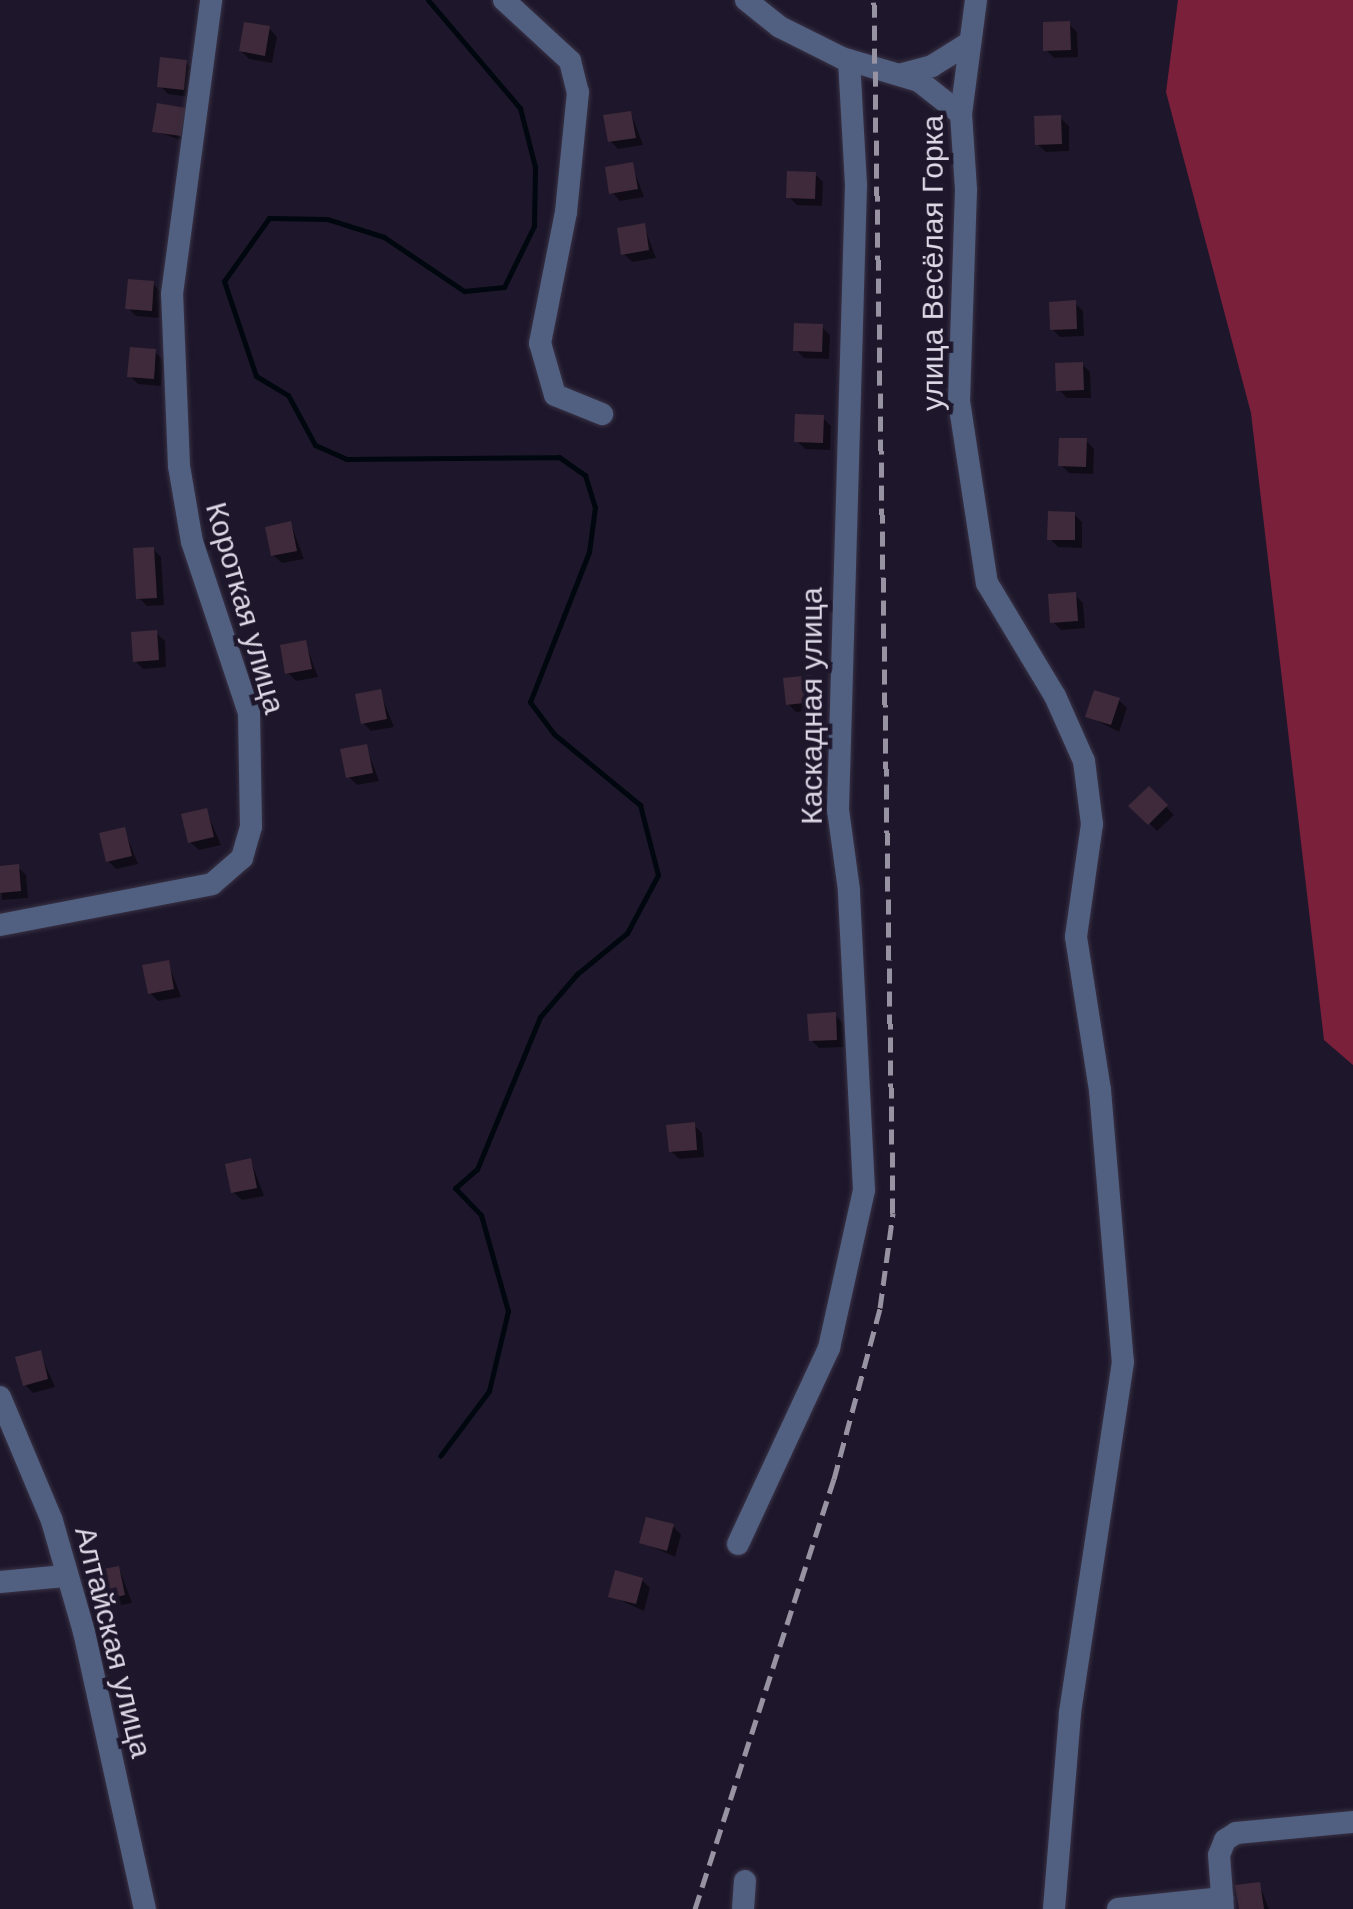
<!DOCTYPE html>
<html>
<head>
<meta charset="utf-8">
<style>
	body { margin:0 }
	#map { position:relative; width:1353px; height:1909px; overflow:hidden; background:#1e172b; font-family:Helvetica,sans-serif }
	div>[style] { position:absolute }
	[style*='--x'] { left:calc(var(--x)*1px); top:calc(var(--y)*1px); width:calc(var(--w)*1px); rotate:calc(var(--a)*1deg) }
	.forest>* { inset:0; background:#7a203b }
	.shadow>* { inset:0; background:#0007 }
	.stream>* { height:5px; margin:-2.5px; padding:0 2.5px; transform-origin:2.5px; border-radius:2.5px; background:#00070e }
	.building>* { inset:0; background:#3e2a3a }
	.roads { filter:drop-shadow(0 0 2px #393245) drop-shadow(0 0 2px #393245) }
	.minor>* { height:22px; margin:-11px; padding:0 11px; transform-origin:11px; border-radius:11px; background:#516081 }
	.rail>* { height:5px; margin-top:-2.5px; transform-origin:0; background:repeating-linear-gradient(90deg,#9893a3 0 15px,transparent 0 23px) }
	span { translate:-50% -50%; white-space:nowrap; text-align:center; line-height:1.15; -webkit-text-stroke:9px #1e172b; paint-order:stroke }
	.street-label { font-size:30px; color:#dcd8e6 }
</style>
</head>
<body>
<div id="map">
	<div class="forest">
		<i style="clip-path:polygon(1178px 0,1353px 0,1353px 1065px,1324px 1040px,1251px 413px,1166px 92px)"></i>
	</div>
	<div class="shadow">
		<i style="clip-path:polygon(1069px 24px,1077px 32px,1078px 57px,1054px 58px,1046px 50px)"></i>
		<i style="clip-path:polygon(269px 28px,277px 37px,272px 63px,249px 59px,241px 51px)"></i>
		<i style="clip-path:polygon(185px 62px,194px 70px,191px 97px,168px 94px,160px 86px)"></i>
		<i style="clip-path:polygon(185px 110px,189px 143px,155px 131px)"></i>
		<i style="clip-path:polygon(631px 113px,643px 145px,618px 149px,610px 141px)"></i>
		<i style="clip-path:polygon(1060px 118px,1069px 126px,1069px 151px,1046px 152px,1037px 144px)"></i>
		<i style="clip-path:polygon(632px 165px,644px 197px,620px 201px,612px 192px)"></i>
		<i style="clip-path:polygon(815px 174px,823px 182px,822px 206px,797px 205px,789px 197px)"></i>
		<i style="clip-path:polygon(644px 226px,656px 258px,632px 262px,624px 254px)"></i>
		<i style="clip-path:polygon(153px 284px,161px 292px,159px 318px,136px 316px,128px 308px)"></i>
		<i style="clip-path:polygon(1075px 303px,1083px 311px,1084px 336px,1060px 337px,1052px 329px)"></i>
		<i style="clip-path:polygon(822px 327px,830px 335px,829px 359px,804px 358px,796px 350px)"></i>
		<i style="clip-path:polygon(155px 352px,163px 360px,161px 386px,138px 384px,130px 376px)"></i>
		<i style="clip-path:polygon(1082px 364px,1090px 372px,1091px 398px,1067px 398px,1059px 390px)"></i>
		<i style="clip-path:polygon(823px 418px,831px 426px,830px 450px,805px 449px,797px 441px)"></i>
		<i style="clip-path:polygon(1086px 440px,1094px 449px,1093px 474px,1069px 473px,1061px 465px)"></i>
		<i style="clip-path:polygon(1074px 514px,1082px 522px,1082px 548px,1058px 547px,1050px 539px)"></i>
		<i style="clip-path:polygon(291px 524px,304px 559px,282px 563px,273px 555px)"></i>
		<i style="clip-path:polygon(153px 549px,161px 557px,164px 605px,147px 606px,139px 598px)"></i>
		<i style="clip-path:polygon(1075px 595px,1083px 603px,1085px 628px,1061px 630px,1053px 622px)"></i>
		<i style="clip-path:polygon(156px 633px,165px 641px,166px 667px,143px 669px,135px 661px)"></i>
		<i style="clip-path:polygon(305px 642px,318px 677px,296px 681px,288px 673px)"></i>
		<i style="clip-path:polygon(811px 678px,819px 686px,821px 710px,796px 712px,788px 704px)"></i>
		<i style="clip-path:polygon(380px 692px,394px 727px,371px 731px,363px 723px)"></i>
		<i style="clip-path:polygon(1119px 700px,1127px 708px,1119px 732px,1088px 716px)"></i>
		<i style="clip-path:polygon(366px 746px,379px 781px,357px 785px,349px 777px)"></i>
		<i style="clip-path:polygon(1149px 789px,1174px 815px,1157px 831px,1132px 806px)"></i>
		<i style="clip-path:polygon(206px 810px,221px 845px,199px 850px,190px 842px)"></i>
		<i style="clip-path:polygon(124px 829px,138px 864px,116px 869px,108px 861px)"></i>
		<i style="clip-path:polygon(18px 867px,26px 875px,28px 898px,2px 900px,0 868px)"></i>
		<i style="clip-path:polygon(168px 962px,181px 997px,158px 1001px,150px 993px)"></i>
		<i style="clip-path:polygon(835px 1015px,843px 1023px,844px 1047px,819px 1048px,811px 1040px)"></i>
		<i style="clip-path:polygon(694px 1125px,702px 1133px,704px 1157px,679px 1159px,671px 1151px)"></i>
		<i style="clip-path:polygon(251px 1161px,264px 1196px,242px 1200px,233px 1192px)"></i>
		<i style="clip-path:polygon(40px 1353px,55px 1387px,33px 1393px,25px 1385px)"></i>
		<i style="clip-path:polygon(673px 1526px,681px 1535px,675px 1557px,642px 1542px)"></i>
		<i style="clip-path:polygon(119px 1568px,132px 1603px,110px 1607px,101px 1599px)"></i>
		<i style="clip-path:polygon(642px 1580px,650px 1588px,644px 1611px,611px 1596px)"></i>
		<i style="clip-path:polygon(1259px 1884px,1269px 1909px,1242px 1909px)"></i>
	</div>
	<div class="stream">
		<i style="--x:428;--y:0;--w:142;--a:49.6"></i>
		<i style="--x:520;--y:108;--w:61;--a:75.7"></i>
		<i style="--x:535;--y:167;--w:59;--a:91"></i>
		<i style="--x:534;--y:226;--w:68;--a:116.2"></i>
		<i style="--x:504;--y:287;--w:40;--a:174.3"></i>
		<i style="--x:464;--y:291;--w:97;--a:-146"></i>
		<i style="--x:384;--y:237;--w:60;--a:-162.5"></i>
		<i style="--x:327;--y:219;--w:58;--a:-179"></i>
		<i style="--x:269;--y:218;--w:77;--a:125.5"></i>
		<i style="--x:224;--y:281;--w:100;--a:71.4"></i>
		<i style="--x:256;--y:376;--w:37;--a:31"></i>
		<i style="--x:288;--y:395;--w:57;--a:61.6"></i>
		<i style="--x:315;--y:445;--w:34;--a:24"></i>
		<i style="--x:346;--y:459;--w:213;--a:-0.5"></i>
		<i style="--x:559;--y:457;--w:32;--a:35"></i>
		<i style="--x:585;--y:475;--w:34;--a:73"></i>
		<i style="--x:595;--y:507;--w:45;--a:97.6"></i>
		<i style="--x:589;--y:552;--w:161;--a:111.5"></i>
		<i style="--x:530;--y:702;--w:40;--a:53"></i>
		<i style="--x:554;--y:734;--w:112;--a:39.5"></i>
		<i style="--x:640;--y:805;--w:72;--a:75.6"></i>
		<i style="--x:658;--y:875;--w:66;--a:118.1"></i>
		<i style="--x:627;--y:933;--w:65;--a:140.6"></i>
		<i style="--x:577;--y:974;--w:57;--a:130.7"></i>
		<i style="--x:540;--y:1017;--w:165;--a:112.5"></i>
		<i style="--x:477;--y:1169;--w:29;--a:139"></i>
		<i style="--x:455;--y:1188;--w:37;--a:46"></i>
		<i style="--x:481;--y:1215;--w:100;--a:74.3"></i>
		<i style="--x:508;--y:1311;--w:82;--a:103.4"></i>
		<i style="--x:489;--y:1391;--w:81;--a:127"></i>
	</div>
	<div class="building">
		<i style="clip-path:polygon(1070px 21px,1071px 50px,1043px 51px,1043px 22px)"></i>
		<i style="clip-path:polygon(244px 22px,270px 26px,265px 56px,239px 51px)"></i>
		<i style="clip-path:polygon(160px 57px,187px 60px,184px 90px,157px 87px)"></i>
		<i style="clip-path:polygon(157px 103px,186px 108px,181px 136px,152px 132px)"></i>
		<i style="clip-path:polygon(631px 111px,636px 138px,608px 142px,603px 115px)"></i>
		<i style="clip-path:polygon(1061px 115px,1062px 144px,1035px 145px,1034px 116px)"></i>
		<i style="clip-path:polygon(633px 162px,638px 189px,609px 194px,605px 167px)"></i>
		<i style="clip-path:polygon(787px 171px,816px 172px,815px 199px,786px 198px)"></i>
		<i style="clip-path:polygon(645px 223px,649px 250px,621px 255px,617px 228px)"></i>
		<i style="clip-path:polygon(128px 279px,154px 281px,152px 311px,125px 309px)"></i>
		<i style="clip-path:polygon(1076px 300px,1077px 329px,1050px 330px,1049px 302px)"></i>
		<i style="clip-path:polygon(794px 323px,823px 324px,822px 352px,793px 351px)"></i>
		<i style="clip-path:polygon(130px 347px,156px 349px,154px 379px,127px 377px)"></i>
		<i style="clip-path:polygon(1083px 362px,1084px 390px,1056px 391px,1055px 363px)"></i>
		<i style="clip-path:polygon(795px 414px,824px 415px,823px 443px,794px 442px)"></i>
		<i style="clip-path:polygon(1059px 438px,1087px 438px,1086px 467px,1058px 466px)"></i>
		<i style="clip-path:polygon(1048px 511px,1075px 512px,1075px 540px,1047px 540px)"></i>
		<i style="clip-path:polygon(291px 521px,297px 551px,271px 556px,265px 527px)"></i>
		<i style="clip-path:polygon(154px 547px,157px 598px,136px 599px,133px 548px)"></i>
		<i style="clip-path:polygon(1076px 592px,1078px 621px,1050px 623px,1048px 594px)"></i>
		<i style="clip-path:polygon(157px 630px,159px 660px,133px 662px,131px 632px)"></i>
		<i style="clip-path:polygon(306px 640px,312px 669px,285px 674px,280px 645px)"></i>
		<i style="clip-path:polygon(812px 675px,814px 702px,786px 705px,783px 678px)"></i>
		<i style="clip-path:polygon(381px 689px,387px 719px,361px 724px,355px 694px)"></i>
		<i style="clip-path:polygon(1094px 690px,1120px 698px,1111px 725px,1085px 717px)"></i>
		<i style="clip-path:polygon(367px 744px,373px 773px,346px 778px,340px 749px)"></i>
		<i style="clip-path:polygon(1149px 786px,1168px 805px,1148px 825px,1128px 806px)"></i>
		<i style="clip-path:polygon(207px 808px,214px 837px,188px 843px,181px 814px)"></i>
		<i style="clip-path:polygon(125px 827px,132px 856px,106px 862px,99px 833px)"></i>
		<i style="clip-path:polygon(19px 864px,21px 891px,0 893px,0 866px)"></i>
		<i style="clip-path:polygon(169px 960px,174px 989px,148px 994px,142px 965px)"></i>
		<i style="clip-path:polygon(836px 1012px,837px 1040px,809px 1041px,807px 1014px)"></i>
		<i style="clip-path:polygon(695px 1122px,697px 1150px,669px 1152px,666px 1125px)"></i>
		<i style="clip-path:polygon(251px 1158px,257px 1188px,231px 1193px,225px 1164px)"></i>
		<i style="clip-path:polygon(41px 1350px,48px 1379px,23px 1386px,15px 1357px)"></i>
		<i style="clip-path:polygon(646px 1517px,674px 1524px,667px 1551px,639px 1543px)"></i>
		<i style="clip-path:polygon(119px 1566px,125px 1595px,99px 1601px,93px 1571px)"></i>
		<i style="clip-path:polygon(615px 1570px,643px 1578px,636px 1604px,608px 1597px)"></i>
		<i style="clip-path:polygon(1260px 1882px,1264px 1909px,1239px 1909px,1235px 1885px)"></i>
	</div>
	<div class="roads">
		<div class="minor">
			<i style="--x:504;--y:0;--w:90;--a:42.7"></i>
			<i style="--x:570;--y:61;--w:32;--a:76"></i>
			<i style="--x:578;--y:92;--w:121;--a:95.7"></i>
			<i style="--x:566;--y:212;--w:134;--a:101.2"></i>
			<i style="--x:540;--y:343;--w:54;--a:73.9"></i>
			<i style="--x:555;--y:395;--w:51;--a:22"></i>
			<i style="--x:746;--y:0;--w:43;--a:38.5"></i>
			<i style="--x:780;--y:27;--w:69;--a:26.6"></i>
			<i style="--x:842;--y:58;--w:80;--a:16.6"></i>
			<i style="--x:919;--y:81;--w:53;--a:38.2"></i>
			<i style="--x:976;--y:0;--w:115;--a:97.5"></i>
			<i style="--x:961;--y:114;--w:76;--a:86.2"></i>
			<i style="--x:966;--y:190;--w:211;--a:91.9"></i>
			<i style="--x:959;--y:401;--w:184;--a:81.3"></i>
			<i style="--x:987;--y:583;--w:132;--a:59"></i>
			<i style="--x:1055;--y:696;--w:71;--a:66"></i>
			<i style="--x:1084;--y:761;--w:64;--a:82.8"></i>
			<i style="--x:1092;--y:824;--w:114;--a:98.1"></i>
			<i style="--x:1076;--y:937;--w:155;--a:81.1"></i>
			<i style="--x:1100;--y:1090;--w:273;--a:85.2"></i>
			<i style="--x:1123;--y:1362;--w:356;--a:98.6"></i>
			<i style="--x:1070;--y:1714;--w:196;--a:94.7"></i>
			<i style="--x:903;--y:74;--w:30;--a:-15"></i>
			<i style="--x:932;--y:66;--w:40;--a:-32"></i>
			<i style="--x:0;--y:925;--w:216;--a:-10.9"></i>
			<i style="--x:212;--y:884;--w:40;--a:-41"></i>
			<i style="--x:242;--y:858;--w:32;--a:-74"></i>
			<i style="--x:251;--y:827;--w:114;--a:-91"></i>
			<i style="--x:249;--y:713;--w:180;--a:-108.4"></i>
			<i style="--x:192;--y:542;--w:77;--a:-99.7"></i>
			<i style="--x:179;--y:466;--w:172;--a:-92.3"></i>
			<i style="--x:172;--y:294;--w:297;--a:-82.4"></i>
			<i style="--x:0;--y:1397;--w:134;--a:67.2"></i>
			<i style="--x:52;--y:1521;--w:116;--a:73.9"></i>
			<i style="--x:84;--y:1632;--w:284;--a:77.6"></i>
			<i style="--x:738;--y:1544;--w:216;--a:-65.1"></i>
			<i style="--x:829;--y:1348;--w:162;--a:-77.5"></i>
			<i style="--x:864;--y:1190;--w:300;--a:-92.9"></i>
			<i style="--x:849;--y:890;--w:81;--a:-97.8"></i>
			<i style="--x:838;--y:810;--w:625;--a:-88.35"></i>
			<i style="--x:856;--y:185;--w:125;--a:-93.2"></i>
			<i style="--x:0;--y:1582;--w:65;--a:-5.3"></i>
			<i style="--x:743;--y:1909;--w:28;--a:-86"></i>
			<i style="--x:1118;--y:1909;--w:105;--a:-6"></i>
			<i style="--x:1223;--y:1909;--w:54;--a:-94.2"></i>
			<i style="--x:1219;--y:1855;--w:16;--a:-68"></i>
			<i style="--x:1225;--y:1840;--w:13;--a:-32"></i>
			<i style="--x:1236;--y:1833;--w:118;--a:-5.4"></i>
		</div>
	</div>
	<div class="rail">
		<i style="--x:695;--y:1909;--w:452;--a:-72.1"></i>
		<i style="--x:834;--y:1479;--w:177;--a:-74.9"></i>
		<i style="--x:880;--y:1308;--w:96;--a:-82.2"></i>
		<i style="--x:893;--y:1213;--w:1213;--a:-90.9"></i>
	</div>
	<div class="street-label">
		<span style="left:933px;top:263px;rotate:-90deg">улица Весёлая Горка</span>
		<span style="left:245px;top:608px;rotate:74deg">Короткая улица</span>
		<span style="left:812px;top:706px;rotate:-90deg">Каскадная улица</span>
		<span style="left:113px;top:1642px;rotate:76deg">Алтайская улица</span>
	</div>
</div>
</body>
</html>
